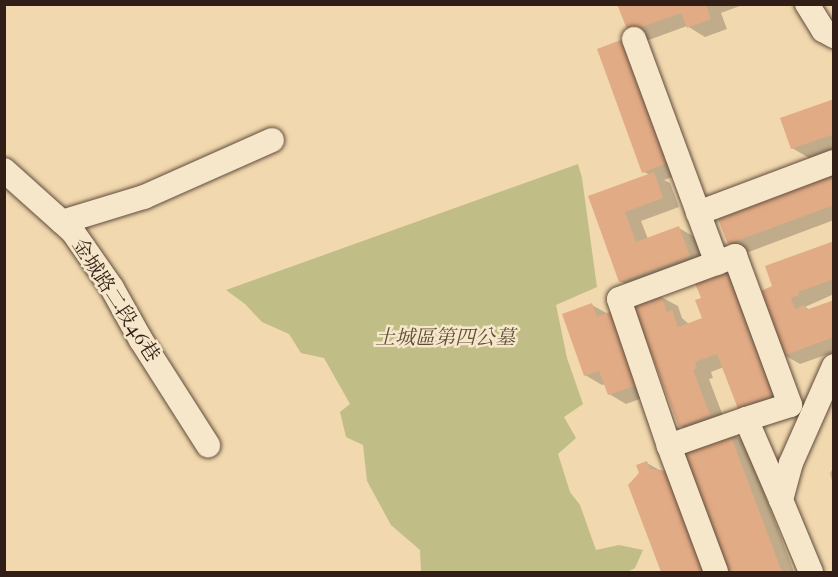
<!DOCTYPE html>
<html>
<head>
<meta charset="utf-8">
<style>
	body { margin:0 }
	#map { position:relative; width:838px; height:577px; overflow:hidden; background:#f1d8ae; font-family:"IM FELL French Canon","Noto Serif TC",serif }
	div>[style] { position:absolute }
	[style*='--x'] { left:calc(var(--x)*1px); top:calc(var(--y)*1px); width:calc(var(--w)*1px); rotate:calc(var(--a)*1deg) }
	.green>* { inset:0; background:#c0bd86 }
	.shadow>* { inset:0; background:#0003 }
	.building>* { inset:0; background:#e1ab85 }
	.roads { filter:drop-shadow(0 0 2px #614c3c) drop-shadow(0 0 2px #614c3c) }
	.minor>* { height:24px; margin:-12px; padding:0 12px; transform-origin:12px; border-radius:12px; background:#f6e6ca }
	span { translate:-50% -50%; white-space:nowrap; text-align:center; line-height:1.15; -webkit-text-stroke:5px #f6e6ca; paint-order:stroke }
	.street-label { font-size:20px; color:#311e16 }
	.park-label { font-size:20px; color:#5c4e38; font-style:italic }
	.frame { position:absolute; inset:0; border:6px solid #311e16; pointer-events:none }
</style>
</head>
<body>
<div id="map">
	<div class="green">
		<i style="clip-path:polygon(578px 164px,582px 178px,597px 287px,556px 305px,567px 358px,583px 404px,564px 417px,576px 438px,558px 454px,570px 492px,580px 505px,596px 550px,619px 545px,643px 550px,635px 568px,627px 572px,421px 572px,420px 550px,391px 525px,367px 481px,363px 445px,346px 437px,340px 412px,350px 404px,324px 358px,301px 353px,289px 334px,262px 322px,245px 304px,226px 290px)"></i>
	</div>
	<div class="shadow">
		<i style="clip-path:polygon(618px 4px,745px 4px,721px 13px,727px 29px,705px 37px,687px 26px,646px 41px)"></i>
		<i style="clip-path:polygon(599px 50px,687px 172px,664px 180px,670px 183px,679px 207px,641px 221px,648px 239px,679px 228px,696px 238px,706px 265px,637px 290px,620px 281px,590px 197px,650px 175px,644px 172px)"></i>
		<i style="clip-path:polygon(834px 100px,834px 149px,809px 158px,792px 148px)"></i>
		<i style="clip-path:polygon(834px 177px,834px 220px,746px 253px,729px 243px)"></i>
		<i style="clip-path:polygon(834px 242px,834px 294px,805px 307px,810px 310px,834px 301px,834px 352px,800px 364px,784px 355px,774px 287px)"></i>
		<i style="clip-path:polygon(725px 272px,742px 282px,789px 405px,756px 418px,739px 408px,724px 367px,711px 372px,713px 378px,709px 379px,726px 424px,697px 435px,680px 426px,661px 297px,678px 306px,682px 318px,690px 325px,704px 319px,703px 299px)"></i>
		<i style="clip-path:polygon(592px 305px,608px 314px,656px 393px,626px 404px,609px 394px,606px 384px,602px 385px,585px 375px)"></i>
		<i style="clip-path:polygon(729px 432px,745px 442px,794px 572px,728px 572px,682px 450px)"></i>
		<i style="clip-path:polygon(647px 463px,663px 472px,718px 572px,662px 572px,630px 485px)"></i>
	</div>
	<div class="building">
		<i style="clip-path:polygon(617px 4px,706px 4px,711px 19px,687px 28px,681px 13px,628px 32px)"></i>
		<i style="clip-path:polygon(626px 38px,671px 162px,642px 173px,597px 49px)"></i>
		<i style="clip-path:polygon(834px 99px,834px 141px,831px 135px,791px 149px,780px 118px)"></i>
		<i style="clip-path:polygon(654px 172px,663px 198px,625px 212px,636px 242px,679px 226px,690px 256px,619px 282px,588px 196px)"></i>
		<i style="clip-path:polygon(834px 175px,834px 205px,728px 244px,718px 219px)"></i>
		<i style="clip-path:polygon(834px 241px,834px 279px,798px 292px,799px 295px,791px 298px,795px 309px,804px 305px,806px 310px,834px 300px,834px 337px,783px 356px,759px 292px,772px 286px,765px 266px)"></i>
		<i style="clip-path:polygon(726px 271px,773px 396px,738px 409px,717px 354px,695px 362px,697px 368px,693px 370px,710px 415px,679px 427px,633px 306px,661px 295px,667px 312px,672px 310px,678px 327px,702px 318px,695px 300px,701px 298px,695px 283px)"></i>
		<i style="clip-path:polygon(592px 303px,597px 317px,614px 310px,640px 384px,608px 395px,599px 371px,584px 376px,562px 314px)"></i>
		<i style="clip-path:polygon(729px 431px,782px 572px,726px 572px,680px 449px)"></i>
		<i style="clip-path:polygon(647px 461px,650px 469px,668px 471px,706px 572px,661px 572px,628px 485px,639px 473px,636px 465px)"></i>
		<i style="clip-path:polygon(834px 467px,834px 485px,833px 485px,830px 473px)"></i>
	</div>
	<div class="roads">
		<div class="minor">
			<i style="--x:807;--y:4;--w:31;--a:58"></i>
			<i style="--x:823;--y:30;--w:13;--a:29"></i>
			<i style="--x:634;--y:39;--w:239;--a:69.7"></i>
			<i style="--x:4;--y:170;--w:93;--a:41.9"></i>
			<i style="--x:73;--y:232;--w:68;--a:55.1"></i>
			<i style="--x:112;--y:288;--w:60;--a:60.9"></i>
			<i style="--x:141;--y:340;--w:125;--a:57.5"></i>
			<i style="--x:698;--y:213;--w:145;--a:-20.6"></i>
			<i style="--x:62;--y:222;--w:86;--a:-17"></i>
			<i style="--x:144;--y:197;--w:140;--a:-24"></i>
			<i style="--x:746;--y:419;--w:82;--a:160.7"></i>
			<i style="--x:669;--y:446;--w:155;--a:-108.8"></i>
			<i style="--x:619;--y:299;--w:124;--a:-20.3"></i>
			<i style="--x:735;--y:256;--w:159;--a:69.7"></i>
			<i style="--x:790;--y:405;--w:46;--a:162.3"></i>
			<i style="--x:746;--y:419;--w:88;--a:66.6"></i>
			<i style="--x:669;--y:446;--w:134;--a:69.5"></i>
			<i style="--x:811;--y:572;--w:78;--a:-112.6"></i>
			<i style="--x:781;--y:500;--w:38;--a:-75"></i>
			<i style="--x:791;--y:463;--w:106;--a:-66.1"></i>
		</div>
	</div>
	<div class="street-label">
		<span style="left:116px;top:300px;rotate:57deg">金城路二段46巷</span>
	</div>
	<div class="park-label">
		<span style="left:445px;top:337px">土城區第四公墓</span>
	</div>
	<div class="frame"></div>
</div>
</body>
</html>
